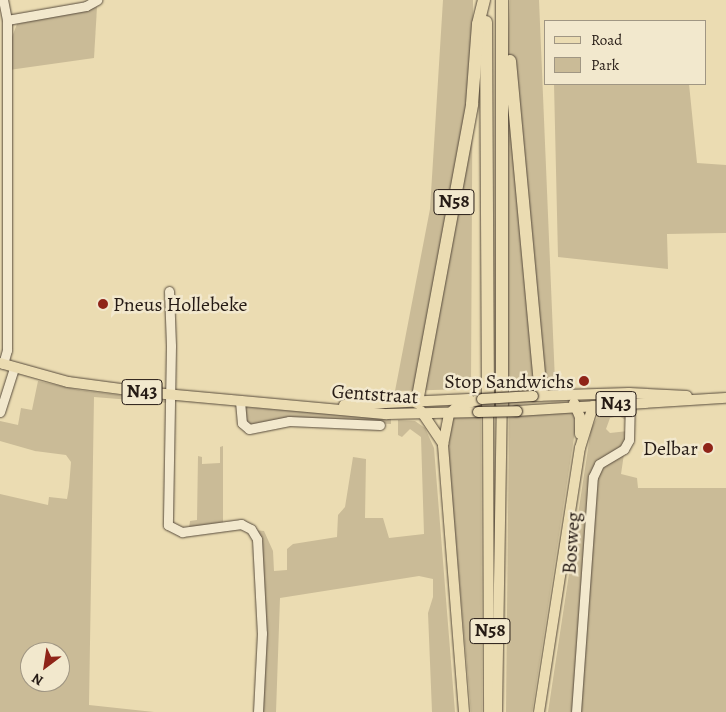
<!DOCTYPE html>
<html>
<head>
<meta charset="utf-8">
<style>
	body { margin:0 }
	#map { position:relative; width:726px; height:712px; overflow:hidden; background:#ebdcb2; font-family:Alegreya,serif }
	div>[style] { position:absolute }
	[style*='--x'] { left:calc(var(--x)*1px); top:calc(var(--y)*1px); width:calc(var(--w)*1px); rotate:calc(var(--a)*1deg) }
	.green>* { inset:0; background:#cabb97 }
	.roads { filter:drop-shadow(0 0 1px #574b3c) drop-shadow(0 0 1px #574b3c) }
	.minor>* { height:9px; margin:-4.5px; padding:0 4.5px; transform-origin:4.5px; border-radius:4.5px; background:#f2e8cd }
	.major>* { height:10px; margin:-5px; padding:0 5px; transform-origin:5px; border-radius:5px; background:#ebdcb2 }
	.highway>* { height:12px; margin:-6px; padding:0 6px; transform-origin:6px; border-radius:6px; background:#ebdcb2 }
	.bridges { filter:drop-shadow(0 0 1px #261b15) drop-shadow(0 0 1px #261b15) }
	.major-bridge>* { height:10px; margin:-5px; padding:0 5px; transform-origin:5px; border-radius:5px; background:#ebdcb2 }
	.dots>* { width:14px; height:14px; translate:-50% -50%; box-sizing:border-box; border:2px solid #f2e8cd; border-radius:50% }
	span { translate:-50% -50%; white-space:nowrap; text-align:center; line-height:1.15; -webkit-text-stroke:5px #f2e8cd; paint-order:stroke }
	.shield-label span { padding:1px 4px; background:#f2e8cd; border:1px solid; border-radius:4px; -webkit-text-stroke-width:0 }
	.shield-label { font-size:19px; color:#261b15; font-weight:700 }
	.poi-label { font-size:20px; color:#261b15 }
	.left { translate:0 -50%; text-align:left }
	.right { translate:-100% -50%; text-align:right }
	.street-label { font-size:20px; color:#261b15 }
	.legend { position:absolute; left:544px; top:20px; width:162px; height:65px; box-sizing:border-box; background:#f2e8cd; border:1px solid #a09683; margin:0; padding:6px 9px; list-style:none; font-size:15px; color:#261b15 }
	.legend li { display:flex; align-items:center; gap:10px; height:25px }
	.legend b { width:25px; border:1px solid #a09683 }
	.north { position:absolute; left:20px; top:642px; width:50px; height:50px; box-sizing:border-box; background:#f2e8cd; border:1px solid #a09683; border-radius:50%; rotate:211deg; font-size:14px; font-weight:700; line-height:20px; text-align:center; color:#261b15 }
	.north::after { content:''; display:block; margin:auto; width:18px; height:22px; background:#8f2418; clip-path:polygon(50% 0,100% 100%,50% 72%,0 100%) }
</style>
</head>
<body>
<div id="map">
	<div class="green">
		<i style="clip-path:polygon(443px 0,473px 0,471px 389px,395px 391px,430px 209px)"></i>
		<i style="clip-path:polygon(510px 0,539px 0,555px 382px,514px 387px,502px 386px,501px 212px)"></i>
		<i style="clip-path:polygon(97px 7px,94px 58px,9px 70px,12px 37px,17px 24px)"></i>
		<i style="clip-path:polygon(554px 84px,689px 84px,697px 163px,726px 165px,726px 233px,667px 234px,668px 269px,558px 257px)"></i>
		<i style="clip-path:polygon(evenodd,38px 381px,79px 390px,167px 401px,168px 403px,94px 397px,89px 705px,154px 712px,0 712px,0 494px,48px 505px,49px 497px,67px 499px,69px 487px,71px 462px,66px 455px,35px 451px,0 441px,0 421px,18px 425px,21px 408px,32px 410px,38px 381px,30px 652px,60px 652px,60px 682px,30px 682px,30px 652px)"></i>
		<i style="clip-path:polygon(245px 407px,391px 419px,391px 424px,304px 419px,255px 426px,245px 423px)"></i>
		<i style="clip-path:polygon(609px 410px,624px 410px,627px 413px,627px 421px,619px 416px,610px 418px,606px 429px,610px 433px,628px 431px,624px 445px,596px 464px,590px 494px,572px 712px,548px 712px,591px 429px,598px 416px)"></i>
		<i style="clip-path:polygon(568px 412px,574px 414px,575px 431px,532px 712px,506px 712px,509px 416px)"></i>
		<i style="clip-path:polygon(481px 417px,482px 712px,471px 712px,447px 442px,449px 422px,455px 418px)"></i>
		<i style="clip-path:polygon(398px 420px,415px 421px,425px 428px,434px 448px,455px 712px,432px 712px,428px 613px,433px 597px,433px 579px,419px 576px,280px 598px,276px 712px,261px 712px,255px 530px,264px 531px,273px 551px,274px 571px,287px 570px,287px 549px,293px 544px,337px 537px,338px 515px,345px 507px,353px 457px,366px 459px,365px 518px,383px 518px,389px 538px,424px 534px,421px 437px,410px 429px,402px 437px,398px 435px)"></i>
		<i style="clip-path:polygon(223px 446px,223px 523px,189px 528px,190px 521px,197px 520px,198px 456px,202px 457px,202px 464px,220px 463px,220px 447px)"></i>
		<i style="clip-path:polygon(624px 454px,621px 474px,637px 478px,638px 488px,726px 488px,726px 712px,580px 712px,598px 476px,607px 463px)"></i>
	</div>
	<div class="roads">
		<div class="minor">
			<i style="--x:7;--y:20;--w:80;--a:-10"></i>
			<i style="--x:86;--y:6;--w:13;--a:-29"></i>
			<i style="--x:169;--y:291;--w:55;--a:87.9"></i>
			<i style="--x:171;--y:346;--w:179;--a:91"></i>
			<i style="--x:168;--y:525;--w:16;--a:27"></i>
			<i style="--x:182;--y:532;--w:60;--a:-7.7"></i>
			<i style="--x:241;--y:524;--w:11;--a:27"></i>
			<i style="--x:251;--y:529;--w:12;--a:59"></i>
			<i style="--x:257;--y:539;--w:94;--a:87"></i>
			<i style="--x:262;--y:633;--w:79;--a:92.9"></i>
			<i style="--x:3;--y:364;--w:15;--a:-74"></i>
			<i style="--x:7;--y:350;--w:330;--a:-90"></i>
			<i style="--x:7;--y:20;--w:20;--a:-101"></i>
			<i style="--x:240;--y:401;--w:22;--a:85"></i>
			<i style="--x:242;--y:423;--w:9;--a:41"></i>
			<i style="--x:249;--y:429;--w:41;--a:-11.3"></i>
			<i style="--x:289;--y:421;--w:91;--a:2.5"></i>
			<i style="--x:0;--y:412;--w:46;--a:-72.3"></i>
			<i style="--x:576;--y:712;--w:236;--a:-85.9"></i>
			<i style="--x:593;--y:477;--w:14;--a:-65"></i>
			<i style="--x:599;--y:464;--w:29;--a:-31"></i>
			<i style="--x:624;--y:449;--w:10;--a:-61"></i>
			<i style="--x:629;--y:440;--w:42;--a:-88.6"></i>
		</div>
		<div class="major">
			<i style="--x:0;--y:363;--w:71;--a:15.6"></i>
			<i style="--x:68;--y:382;--w:76;--a:7.6"></i>
			<i style="--x:143;--y:392;--w:245;--a:5.2"></i>
			<i style="--x:387;--y:414;--w:91;--a:-1.3"></i>
			<i style="--x:534;--y:396;--w:95;--a:-1.8"></i>
			<i style="--x:629;--y:393;--w:58;--a:3"></i>
			<i style="--x:574;--y:403;--w:15;--a:67"></i>
			<i style="--x:580;--y:417;--w:17;--a:90"></i>
			<i style="--x:344;--y:405;--w:125;--a:-2.7"></i>
			<i style="--x:488;--y:405;--w:307;--a:89.8"></i>
			<i style="--x:421;--y:411;--w:40;--a:56"></i>
			<i style="--x:517;--y:411;--w:209;--a:-3.6"></i>
			<i style="--x:464;--y:712;--w:268;--a:-94.5"></i>
			<i style="--x:443;--y:445;--w:32;--a:-79"></i>
			<i style="--x:449;--y:414;--w:12;--a:-42"></i>
			<i style="--x:458;--y:406;--w:25;--a:-16"></i>
			<i style="--x:497;--y:712;--w:307;--a:-89.1"></i>
			<i style="--x:539;--y:712;--w:267;--a:-81.2"></i>
			<i style="--x:580;--y:448;--w:44;--a:-72.8"></i>
		</div>
		<div class="highway">
			<i style="--x:486;--y:22;--w:383;--a:89.7"></i>
			<i style="--x:510;--y:61;--w:335;--a:84.7"></i>
			<i style="--x:417;--y:402;--w:303;--a:-79.5"></i>
			<i style="--x:472;--y:104;--w:80;--a:-85.7"></i>
			<i style="--x:478;--y:24;--w:25;--a:-76"></i>
			<i style="--x:502;--y:405;--w:405;--a:-90"></i>
		</div>
	</div>
	<div class="bridges">
		<div class="major-bridge">
			<i style="--x:482;--y:399;--w:51;--a:-3.4"></i>
			<i style="--x:478;--y:412;--w:39;--a:-1"></i>
		</div>
	</div>
	<div class="dots">
		<i style="left:103px;top:304px;background:#8f2418"></i>
		<i style="left:584px;top:381px;background:#8f2418"></i>
		<i style="left:708px;top:448px;background:#8f2418"></i>
	</div>
	<div class="shield-label">
		<span style="left:454px;top:202px">N58</span>
		<span style="left:142px;top:392px">N43</span>
		<span style="left:616px;top:404px">N43</span>
		<span style="left:490px;top:631px">N58</span>
	</div>
	<div class="poi-label">
		<span class="left" style="left:113px;top:304px">Pneus Hollebeke</span>
		<span class="right" style="left:574px;top:381px">Stop Sandwichs</span>
		<span class="right" style="left:698px;top:448px">Delbar</span>
	</div>
	<div class="street-label">
		<span style="left:375px;top:394px;rotate:4deg">Gentstraat</span>
		<span style="left:571px;top:543px;rotate:-86deg">Bosweg</span>
	</div>
	<ul class="legend">
	<li><b style="height:6px;background:#ebdcb2"></b>Road</li>
	<li><b style="height:14px;background:#cabb97"></b>Park</li>
	</ul>
	<div class="north">N</div>
</div>
</body>
</html>
